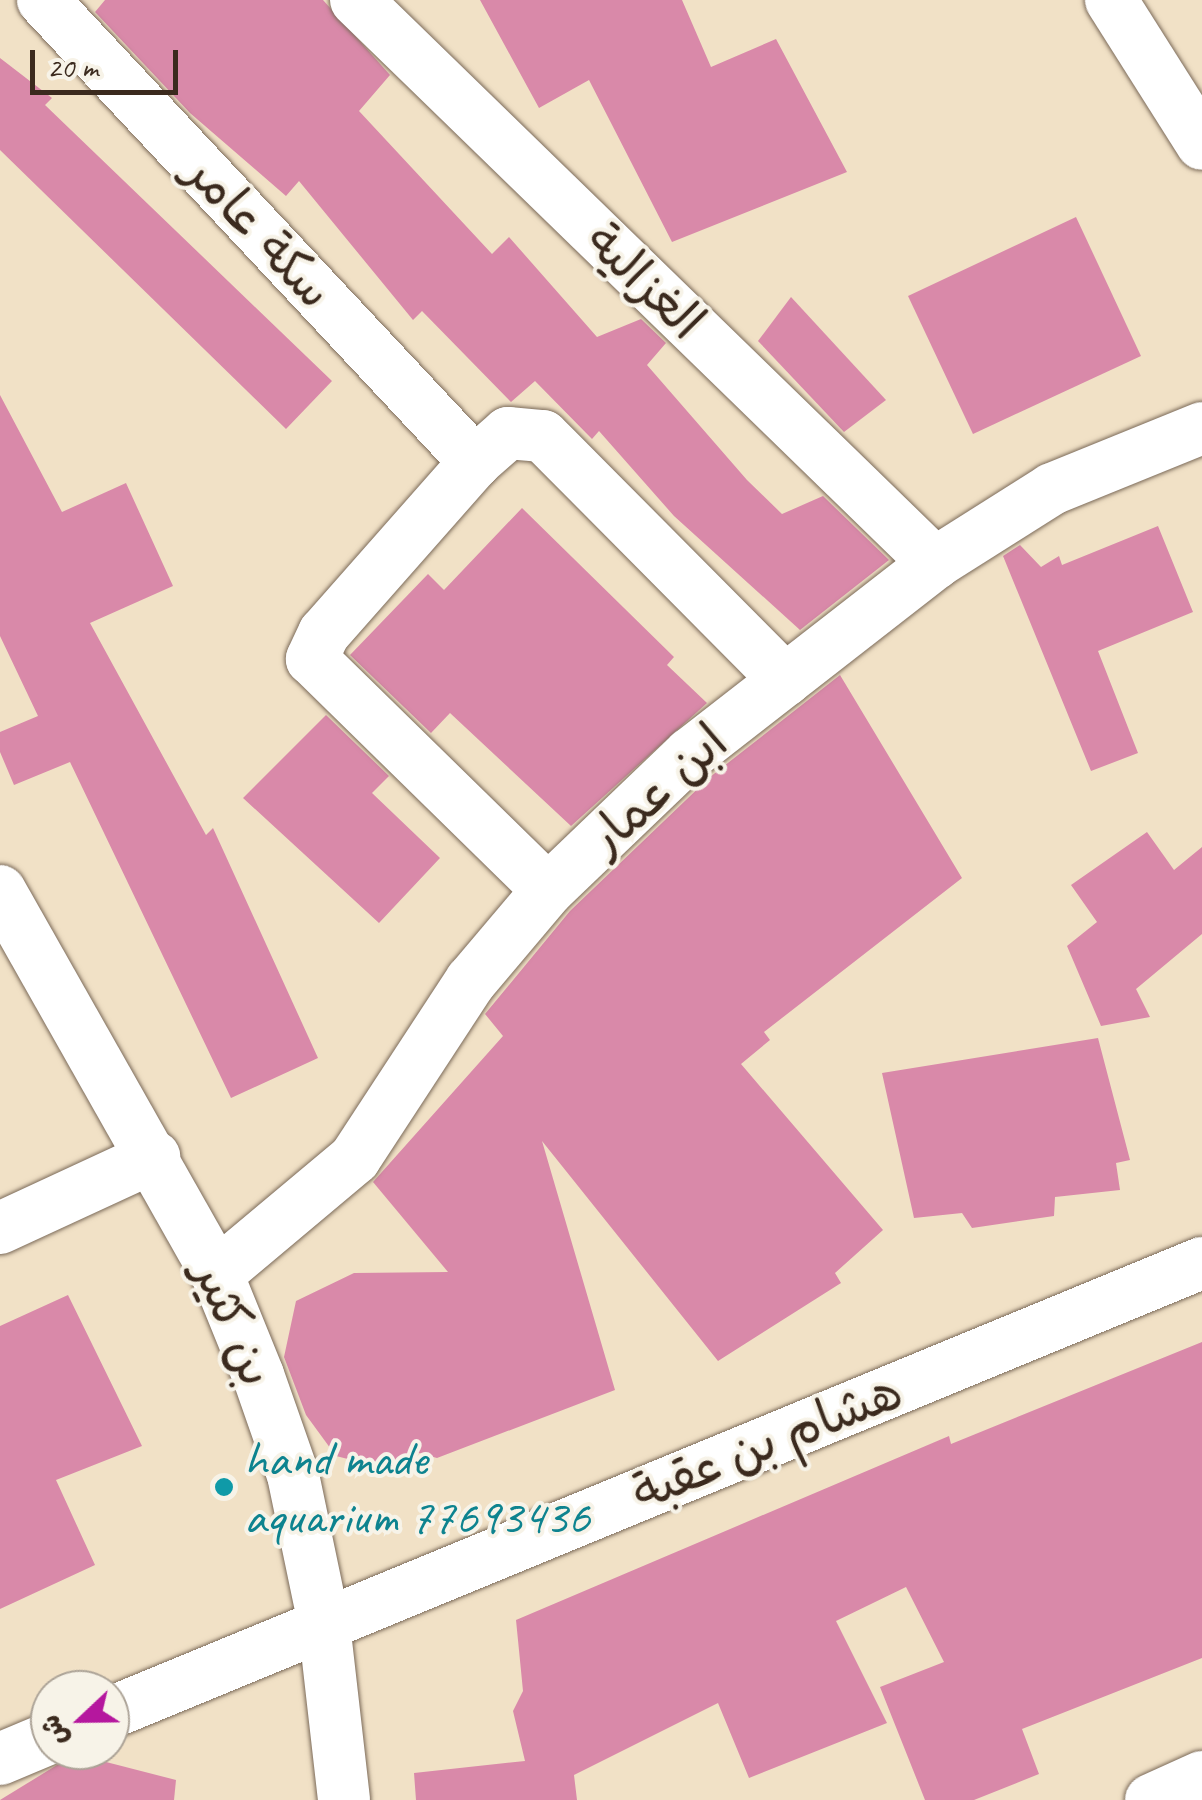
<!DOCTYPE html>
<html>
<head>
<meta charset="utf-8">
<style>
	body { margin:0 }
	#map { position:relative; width:1202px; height:1800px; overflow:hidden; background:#f1e1c6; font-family:Caveat,"Playpen Sans Arabic",sans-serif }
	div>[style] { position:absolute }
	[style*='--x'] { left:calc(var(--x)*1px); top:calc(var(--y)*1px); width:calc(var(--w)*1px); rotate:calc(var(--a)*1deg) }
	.building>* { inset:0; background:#d989a9 }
	.roads { filter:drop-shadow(0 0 2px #7b6a59) drop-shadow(0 0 2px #7b6a59) }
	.street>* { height:52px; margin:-26px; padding:0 26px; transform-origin:26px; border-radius:26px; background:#fff }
	.dots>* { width:28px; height:28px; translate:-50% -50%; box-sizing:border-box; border:5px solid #f7f3e8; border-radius:50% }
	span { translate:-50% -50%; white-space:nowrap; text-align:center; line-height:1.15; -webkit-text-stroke:8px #f7f3e8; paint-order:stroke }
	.street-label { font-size:50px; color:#3b2a1e }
	.culture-label { font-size:50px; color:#0d838f }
	.left { translate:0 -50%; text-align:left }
	.north { position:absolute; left:30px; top:1670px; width:100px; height:100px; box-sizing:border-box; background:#f7f3e8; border:2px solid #aca397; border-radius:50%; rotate:248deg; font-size:28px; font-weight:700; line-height:40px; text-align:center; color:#3b2a1e }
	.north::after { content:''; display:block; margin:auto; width:35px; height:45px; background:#b5179e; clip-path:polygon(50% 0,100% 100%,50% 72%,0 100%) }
	.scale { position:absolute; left:30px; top:50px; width:148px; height:45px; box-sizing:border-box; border:5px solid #3b2a1e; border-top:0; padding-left:12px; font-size:30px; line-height:35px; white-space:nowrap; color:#3b2a1e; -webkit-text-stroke:8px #f7f3e8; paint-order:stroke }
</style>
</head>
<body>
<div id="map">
	<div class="building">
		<i style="clip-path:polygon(105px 0,323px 0,390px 75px,359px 111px,492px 254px,509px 237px,597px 337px,641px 319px,666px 343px,647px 365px,747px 480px,782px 514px,823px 496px,889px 560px,800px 630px,674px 516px,599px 431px,592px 439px,535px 381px,511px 402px,422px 311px,413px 320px,299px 181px,286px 196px,190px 113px,95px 12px)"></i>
		<i style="clip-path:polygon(480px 0,682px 0,711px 67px,776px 39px,847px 172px,672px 242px,589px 80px,539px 108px)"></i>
		<i style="clip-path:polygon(0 58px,52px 98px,45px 105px,332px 381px,286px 429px,0 150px)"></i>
		<i style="clip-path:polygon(1076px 217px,1141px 356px,973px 434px,908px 296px)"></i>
		<i style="clip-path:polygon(791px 297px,886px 400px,844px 432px,758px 341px)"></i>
		<i style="clip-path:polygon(0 395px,62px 512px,126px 483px,173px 586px,90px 623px,206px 835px,213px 828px,318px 1058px,231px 1098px,70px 762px,14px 785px,0 752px,0 732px,38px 716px,0 636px)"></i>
		<i style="clip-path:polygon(522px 508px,674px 657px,667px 665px,707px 703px,571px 826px,450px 713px,431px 733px,350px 655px,428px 574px,444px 590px)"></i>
		<i style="clip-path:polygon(1158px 526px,1193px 612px,1098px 651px,1138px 753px,1091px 771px,1003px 556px,1020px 545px,1041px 567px,1059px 556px,1062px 565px)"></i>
		<i style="clip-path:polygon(840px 675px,962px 878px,764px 1032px,770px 1040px,741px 1064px,883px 1230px,835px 1273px,841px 1283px,718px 1361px,542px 1141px,615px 1390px,437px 1458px,415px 1452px,399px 1472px,336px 1456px,306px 1415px,284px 1357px,296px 1301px,354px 1273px,448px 1272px,373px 1182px,503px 1036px,485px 1014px,570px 911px,710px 777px)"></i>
		<i style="clip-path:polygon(326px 715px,389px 776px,372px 793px,440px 858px,379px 923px,243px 798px)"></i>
		<i style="clip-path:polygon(1147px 832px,1174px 870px,1202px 847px,1202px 934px,1136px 989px,1150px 1017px,1101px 1026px,1067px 946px,1097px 922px,1071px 885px)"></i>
		<i style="clip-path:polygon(1098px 1038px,1130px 1160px,1116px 1163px,1120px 1190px,1055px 1197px,1054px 1216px,972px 1228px,962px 1213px,914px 1218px,882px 1073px)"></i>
		<i style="clip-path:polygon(68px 1295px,142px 1446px,56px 1480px,95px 1565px,0 1609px,0 1326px)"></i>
		<i style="clip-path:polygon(1202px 1342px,1202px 1658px,1022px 1729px,1039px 1774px,974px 1800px,925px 1800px,880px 1687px,944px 1662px,906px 1587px,836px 1621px,887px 1723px,749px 1778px,718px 1703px,574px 1775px,577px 1800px,416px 1800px,414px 1773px,525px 1761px,513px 1711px,523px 1691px,516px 1620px,949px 1436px,951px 1444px)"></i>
		<i style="clip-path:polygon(75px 1754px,176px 1780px,174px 1800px,0 1800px)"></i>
	</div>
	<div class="roads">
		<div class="street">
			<i style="--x:43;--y:0;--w:633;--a:46.92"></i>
			<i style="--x:475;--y:462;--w:228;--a:131.4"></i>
			<i style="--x:324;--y:633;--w:29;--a:115"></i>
			<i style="--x:312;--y:659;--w:330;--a:44.4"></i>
			<i style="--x:356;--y:0;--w:808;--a:44.2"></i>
			<i style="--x:1111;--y:0;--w:170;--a:57.7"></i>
			<i style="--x:475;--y:462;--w:44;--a:-41.3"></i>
			<i style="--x:508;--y:433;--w:35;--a:5"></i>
			<i style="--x:543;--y:436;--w:344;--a:45.2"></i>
			<i style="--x:0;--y:891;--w:440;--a:60.5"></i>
			<i style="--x:217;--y:1274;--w:109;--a:67.9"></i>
			<i style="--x:258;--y:1375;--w:106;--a:70.7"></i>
			<i style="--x:293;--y:1475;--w:152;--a:78.2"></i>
			<i style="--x:324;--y:1624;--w:177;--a:83.5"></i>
			<i style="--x:0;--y:1228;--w:170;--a:-24.8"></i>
			<i style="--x:217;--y:1274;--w:180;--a:-40"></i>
			<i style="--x:355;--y:1158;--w:212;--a:-56.8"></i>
			<i style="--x:471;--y:981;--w:119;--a:-49.8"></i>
			<i style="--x:548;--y:890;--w:197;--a:-43.8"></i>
			<i style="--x:690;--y:754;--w:311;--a:-37.9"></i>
			<i style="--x:935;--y:563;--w:138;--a:-32.3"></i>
			<i style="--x:1052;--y:489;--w:162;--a:-22.1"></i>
			<i style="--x:110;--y:1713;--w:1181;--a:-22.4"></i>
			<i style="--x:0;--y:1759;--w:54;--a:-22.8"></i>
			<i style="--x:1151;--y:1800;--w:56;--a:-24.3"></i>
		</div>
	</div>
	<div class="dots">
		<i style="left:224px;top:1487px;background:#0f9aa8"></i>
	</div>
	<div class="street-label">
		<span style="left:259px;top:231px;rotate:47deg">سكة عامر</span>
		<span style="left:645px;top:281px;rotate:44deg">الغزالية</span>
		<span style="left:657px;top:790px;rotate:-42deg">ابن عمار</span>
		<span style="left:234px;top:1323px;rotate:67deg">بن كثير</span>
		<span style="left:767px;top:1442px;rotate:-22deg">هشام بن عقبة</span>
	</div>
	<div class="culture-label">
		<span class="left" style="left:244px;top:1487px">hand made<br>aquarium 77693436</span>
	</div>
	<div class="north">ش</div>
	<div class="scale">20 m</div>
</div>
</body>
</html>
